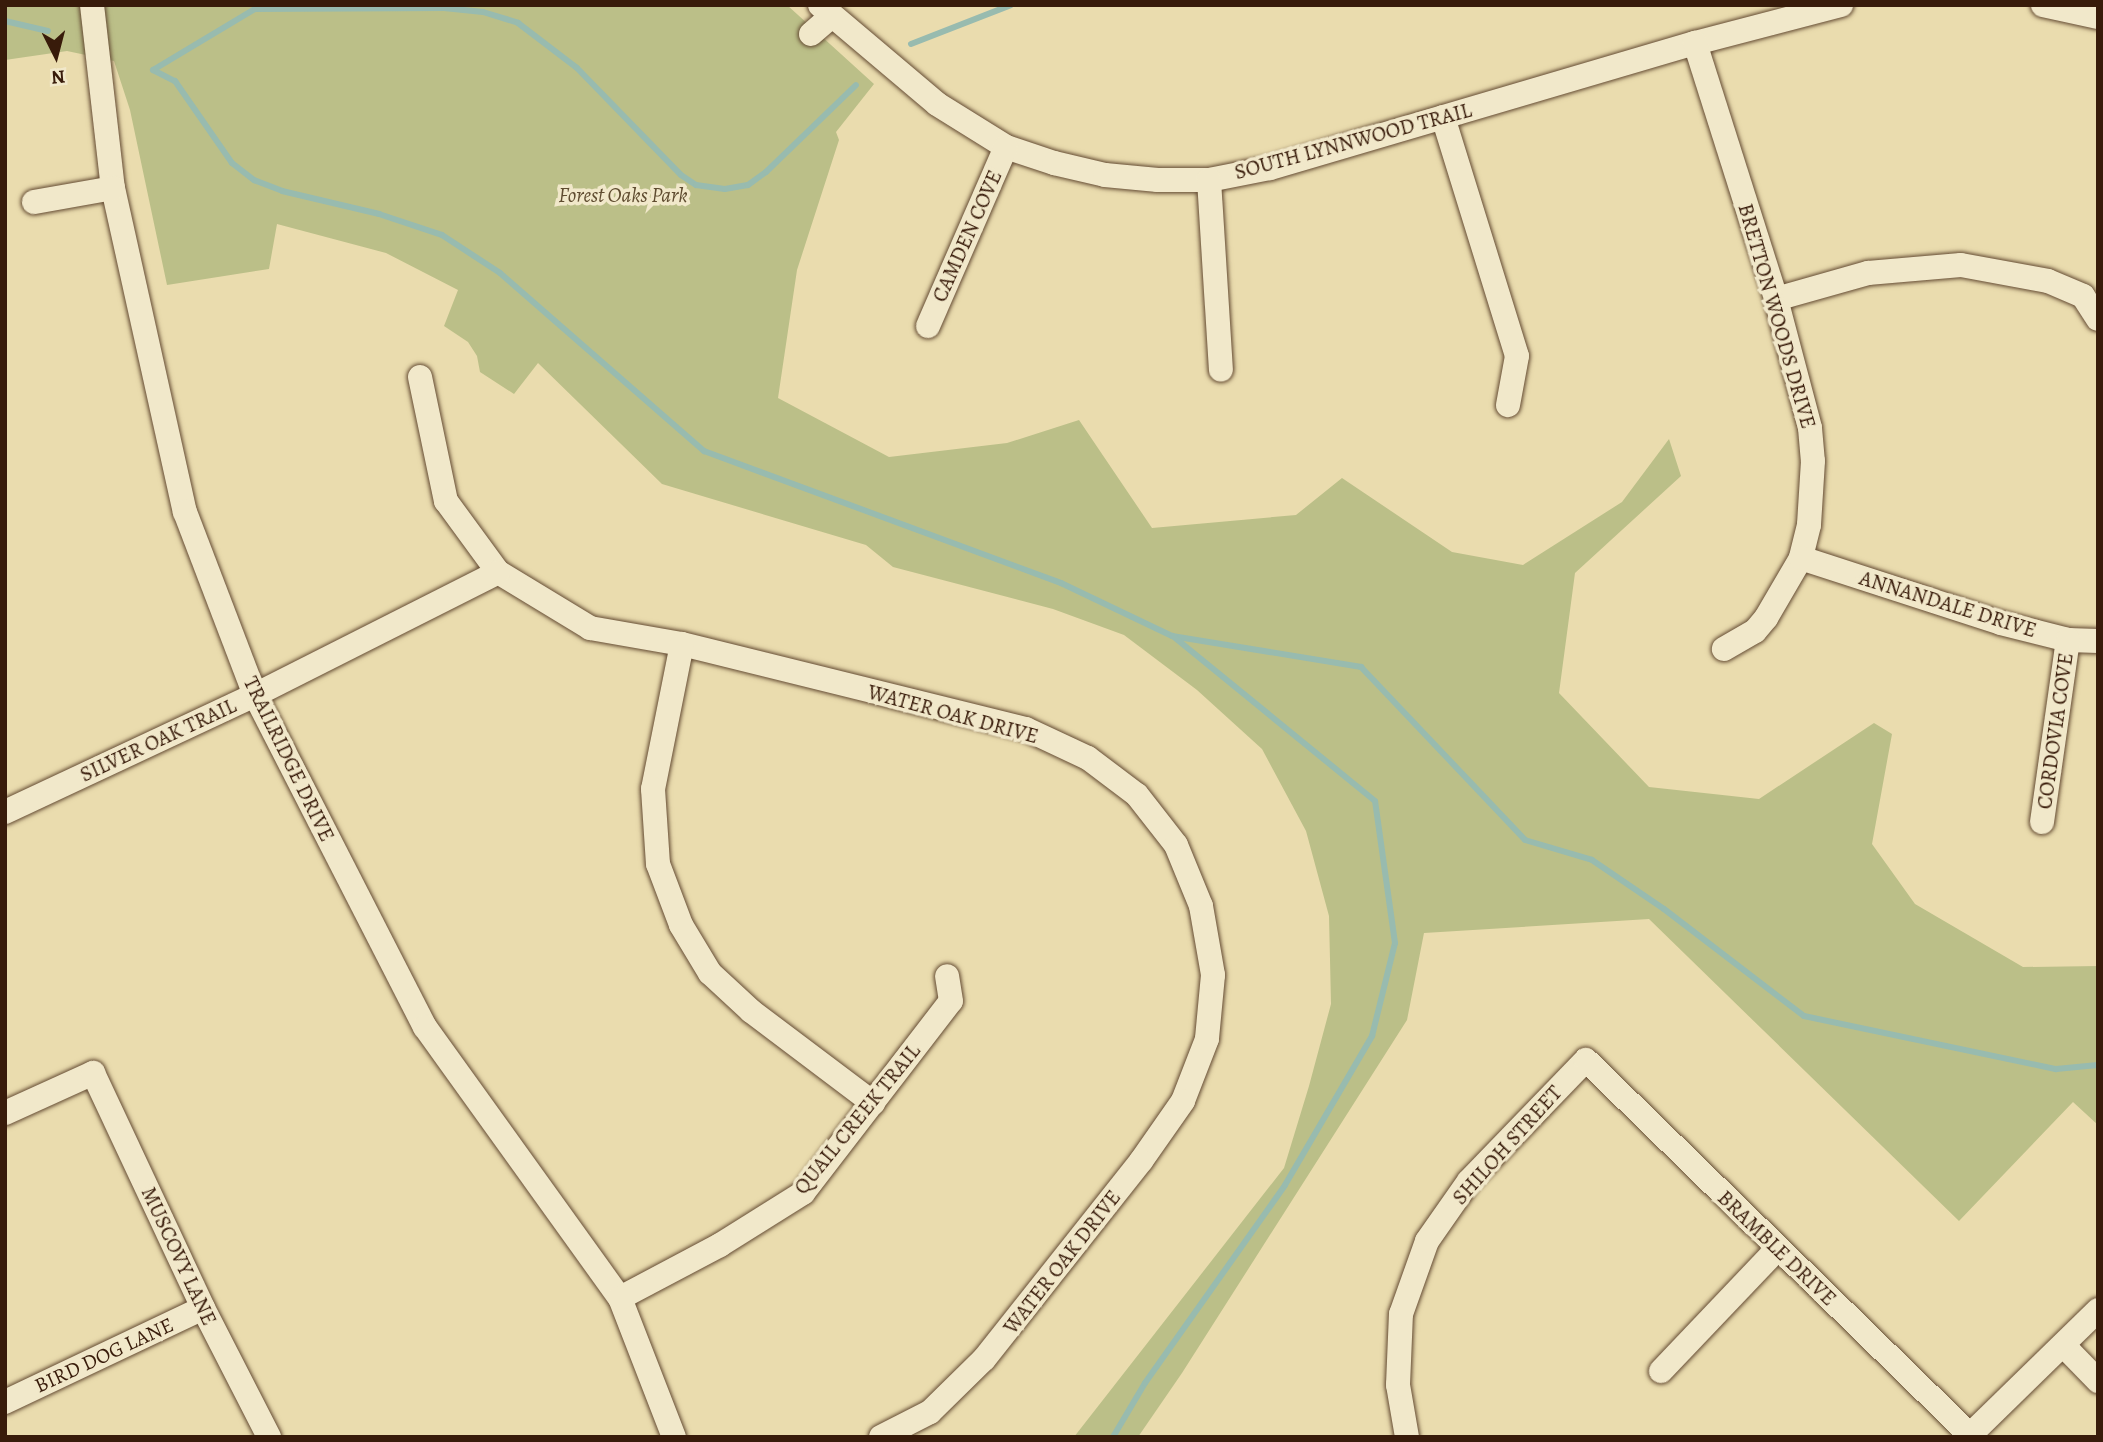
<!DOCTYPE html>
<html>
<head>
<meta charset="utf-8">
<style>
	body { margin:0 }
	#map { position:relative; width:2103px; height:1442px; overflow:hidden; background:#eadcae; font-family:Alegreya,serif }
	div>[style] { position:absolute }
	[style*='--x'] { left:calc(var(--x)*1px); top:calc(var(--y)*1px); width:calc(var(--w)*1px); rotate:calc(var(--a)*1deg) }
	.green>* { inset:0; background:#bbbf88 }
	.stream>* { height:6px; margin:-3px; padding:0 3px; transform-origin:3px; border-radius:3px; background:#98bbaf }
	.roads { filter:drop-shadow(0 0 2px #644b33) drop-shadow(0 0 2px #644b33) }
	.minor>* { height:24px; margin:-12px; padding:0 12px; transform-origin:12px; border-radius:12px; background:#f1e8ca }
	span { translate:-50% -50%; white-space:nowrap; text-align:center; line-height:1.15; -webkit-text-stroke:7px #f1e8ca; paint-order:stroke }
	.street-label { font-size:21px; color:#381b0a }
	.park-label { font-size:21px; color:#5f4c30; font-style:italic }
	.frame { position:absolute; inset:0; border:7px solid #381b0a; pointer-events:none }
	.north { position:absolute; left:21px; top:21px; width:70px; height:70px; -webkit-text-stroke:5px #f1e8ca; paint-order:stroke; rotate:174deg; font-size:19px; font-weight:700; line-height:28px; text-align:center; color:#381b0a }
	.north::after { content:''; display:block; margin:auto; width:24px; height:32px; background:#381b0a; clip-path:polygon(50% 0,100% 100%,50% 72%,0 100%) }
</style>
</head>
<body>
<div id="map">
	<div class="green">
		<i style="clip-path:polygon(5px 5px,787px 5px,874px 84px,836px 132px,839px 140px,797px 270px,778px 398px,889px 457px,1007px 443px,1079px 420px,1152px 528px,1296px 515px,1342px 478px,1452px 552px,1523px 565px,1622px 502px,1669px 439px,1681px 476px,1575px 573px,1559px 693px,1649px 787px,1759px 799px,1874px 723px,1892px 734px,1872px 844px,1915px 904px,2023px 967px,2098px 966px,2098px 1125px,2073px 1102px,1959px 1221px,1649px 919px,1424px 933px,1407px 1020px,1182px 1373px,1138px 1437px,1074px 1437px,1284px 1168px,1309px 1086px,1331px 1004px,1329px 916px,1306px 831px,1262px 749px,1197px 690px,1124px 635px,1053px 609px,893px 567px,866px 545px,662px 484px,538px 363px,514px 394px,480px 372px,477px 356px,468px 342px,444px 326px,458px 290px,386px 253px,277px 224px,269px 269px,167px 285px,130px 110px,114px 61px,67px 51px,5px 60px)"></i>
	</div>
	<div class="stream">
		<i style="--x:5;--y:21;--w:44;--a:13.1"></i>
		<i style="--x:911;--y:44;--w:107;--a:-21.3"></i>
		<i style="--x:153;--y:70;--w:25;--a:27"></i>
		<i style="--x:175;--y:81;--w:100;--a:55.2"></i>
		<i style="--x:232;--y:163;--w:28;--a:38"></i>
		<i style="--x:254;--y:180;--w:30;--a:21"></i>
		<i style="--x:282;--y:191;--w:100;--a:13.3"></i>
		<i style="--x:379;--y:214;--w:66;--a:18.4"></i>
		<i style="--x:442;--y:235;--w:69;--a:33.2"></i>
		<i style="--x:500;--y:273;--w:271;--a:41.1"></i>
		<i style="--x:704;--y:451;--w:381;--a:20.3"></i>
		<i style="--x:1061;--y:583;--w:123;--a:25.5"></i>
		<i style="--x:1172;--y:636;--w:192;--a:9.3"></i>
		<i style="--x:1361;--y:667;--w:238;--a:46.5"></i>
		<i style="--x:1525;--y:840;--w:70;--a:16.6"></i>
		<i style="--x:1592;--y:860;--w:87;--a:34.2"></i>
		<i style="--x:1664;--y:909;--w:176;--a:37.4"></i>
		<i style="--x:1804;--y:1016;--w:258;--a:11.9"></i>
		<i style="--x:2056;--y:1069;--w:42;--a:-5.4"></i>
		<i style="--x:153;--y:70;--w:119;--a:-30.9"></i>
		<i style="--x:255;--y:9;--w:189;--a:-0.3"></i>
		<i style="--x:444;--y:8;--w:39;--a:6"></i>
		<i style="--x:483;--y:12;--w:37;--a:17"></i>
		<i style="--x:518;--y:23;--w:74;--a:37.3"></i>
		<i style="--x:577;--y:68;--w:149;--a:45.8"></i>
		<i style="--x:681;--y:175;--w:18;--a:34"></i>
		<i style="--x:696;--y:185;--w:29;--a:8"></i>
		<i style="--x:725;--y:189;--w:23;--a:-10"></i>
		<i style="--x:748;--y:185;--w:22;--a:-36"></i>
		<i style="--x:766;--y:172;--w:125;--a:-44"></i>
		<i style="--x:1113;--y:1437;--w:63;--a:-59.3"></i>
		<i style="--x:1145;--y:1383;--w:242;--a:-54.7"></i>
		<i style="--x:1285;--y:1185;--w:173;--a:-59.7"></i>
		<i style="--x:1372;--y:1036;--w:96;--a:-76.1"></i>
		<i style="--x:1395;--y:943;--w:143;--a:-98"></i>
		<i style="--x:1375;--y:801;--w:261;--a:-140.8"></i>
	</div>
	<div class="roads">
		<div class="minor">
			<i style="--x:92;--y:5;--w:184;--a:83.5"></i>
			<i style="--x:113;--y:188;--w:332;--a:77.5"></i>
			<i style="--x:185;--y:512;--w:196;--a:69.1"></i>
			<i style="--x:255;--y:695;--w:373;--a:62.9"></i>
			<i style="--x:425;--y:1027;--w:334;--a:54.3"></i>
			<i style="--x:620;--y:1298;--w:149;--a:68.8"></i>
			<i style="--x:820;--y:5;--w:153;--a:40.2"></i>
			<i style="--x:937;--y:104;--w:81;--a:31.9"></i>
			<i style="--x:1006;--y:147;--w:51;--a:18.4"></i>
			<i style="--x:1054;--y:163;--w:52;--a:13.2"></i>
			<i style="--x:1105;--y:175;--w:53;--a:5.4"></i>
			<i style="--x:1158;--y:180;--w:51;--a:0"></i>
			<i style="--x:1209;--y:180;--w:62;--a:-11.1"></i>
			<i style="--x:1270;--y:168;--w:443;--a:-16.4"></i>
			<i style="--x:1695;--y:43;--w:151;--a:-14.6"></i>
			<i style="--x:2043;--y:5;--w:56;--a:12.3"></i>
			<i style="--x:811;--y:34;--w:28;--a:-41"></i>
			<i style="--x:1695;--y:43;--w:269;--a:72.4"></i>
			<i style="--x:1776;--y:299;--w:133;--a:75.2"></i>
			<i style="--x:1810;--y:428;--w:33;--a:85"></i>
			<i style="--x:1813;--y:461;--w:64;--a:93.6"></i>
			<i style="--x:1809;--y:525;--w:34;--a:104"></i>
			<i style="--x:1801;--y:558;--w:69;--a:120.3"></i>
			<i style="--x:1766;--y:618;--w:17;--a:130"></i>
			<i style="--x:1755;--y:631;--w:36;--a:150"></i>
			<i style="--x:1443;--y:117;--w:250;--a:72.8"></i>
			<i style="--x:1517;--y:356;--w:50;--a:100.4"></i>
			<i style="--x:1209;--y:180;--w:190;--a:86.4"></i>
			<i style="--x:34;--y:202;--w:80;--a:-10"></i>
			<i style="--x:1776;--y:299;--w:96;--a:-15.8"></i>
			<i style="--x:1868;--y:273;--w:93;--a:-4.9"></i>
			<i style="--x:1961;--y:265;--w:88;--a:10.4"></i>
			<i style="--x:2048;--y:281;--w:38;--a:23"></i>
			<i style="--x:2083;--y:296;--w:27;--a:57"></i>
			<i style="--x:928;--y:326;--w:195;--a:-66.5"></i>
			<i style="--x:420;--y:377;--w:127;--a:78.2"></i>
			<i style="--x:446;--y:501;--w:88;--a:53.8"></i>
			<i style="--x:498;--y:572;--w:108;--a:31.3"></i>
			<i style="--x:590;--y:628;--w:93;--a:9.9"></i>
			<i style="--x:682;--y:644;--w:354;--a:13.9"></i>
			<i style="--x:1026;--y:729;--w:68;--a:25.1"></i>
			<i style="--x:1088;--y:758;--w:61;--a:37.1"></i>
			<i style="--x:1137;--y:795;--w:63;--a:52"></i>
			<i style="--x:1176;--y:845;--w:66;--a:67.7"></i>
			<i style="--x:1201;--y:906;--w:70;--a:80.1"></i>
			<i style="--x:1213;--y:975;--w:64;--a:95.4"></i>
			<i style="--x:1207;--y:1039;--w:66;--a:111.2"></i>
			<i style="--x:1183;--y:1101;--w:73;--a:125"></i>
			<i style="--x:1141;--y:1161;--w:253;--a:128.4"></i>
			<i style="--x:984;--y:1359;--w:76;--a:135.5"></i>
			<i style="--x:930;--y:1412;--w:55;--a:153"></i>
			<i style="--x:1801;--y:558;--w:210;--a:18"></i>
			<i style="--x:2001;--y:623;--w:69;--a:14.2"></i>
			<i style="--x:2068;--y:640;--w:30;--a:2"></i>
			<i style="--x:682;--y:644;--w:148;--a:101.3"></i>
			<i style="--x:653;--y:789;--w:75;--a:86.2"></i>
			<i style="--x:658;--y:864;--w:65;--a:69.3"></i>
			<i style="--x:681;--y:925;--w:56;--a:58.9"></i>
			<i style="--x:710;--y:973;--w:56;--a:42.8"></i>
			<i style="--x:751;--y:1011;--w:153;--a:37"></i>
			<i style="--x:5;--y:812;--w:276;--a:-25.1"></i>
			<i style="--x:255;--y:695;--w:272;--a:-26.8"></i>
			<i style="--x:2042;--y:822;--w:184;--a:-81.9"></i>
			<i style="--x:5;--y:1113;--w:97;--a:-24.4"></i>
			<i style="--x:93;--y:1073;--w:259;--a:64.9"></i>
			<i style="--x:203;--y:1308;--w:145;--a:62.9"></i>
			<i style="--x:620;--y:1298;--w:113;--a:-27.9"></i>
			<i style="--x:720;--y:1245;--w:98;--a:-32.1"></i>
			<i style="--x:803;--y:1193;--w:242;--a:-52.4"></i>
			<i style="--x:951;--y:1001;--w:25;--a:-99"></i>
			<i style="--x:2064;--y:1346;--w:49;--a:45.8"></i>
			<i style="--x:1661;--y:1371;--w:168;--a:-46.4"></i>
			<i style="--x:5;--y:1402;--w:219;--a:-25.4"></i>
			<i style="--x:1407;--y:1437;--w:53;--a:-99.8"></i>
			<i style="--x:1398;--y:1385;--w:71;--a:-87.6"></i>
			<i style="--x:1401;--y:1314;--w:77;--a:-70.4"></i>
			<i style="--x:1427;--y:1241;--w:73;--a:-55"></i>
			<i style="--x:1469;--y:1181;--w:168;--a:-46"></i>
			<i style="--x:1586;--y:1060;--w:537;--a:44.32"></i>
			<i style="--x:1968;--y:1437;--w:182;--a:-44.3"></i>
		</div>
	</div>
	<div class="street-label">
		<span style="left:1353px;top:141px;rotate:-15deg">SOUTH LYNNWOOD TRAIL</span>
		<span style="left:967px;top:236px;rotate:-66deg">CAMDEN COVE</span>
		<span style="left:1777px;top:316px;rotate:74deg">BRETTON WOODS DRIVE</span>
		<span style="left:1948px;top:604px;rotate:17deg">ANNANDALE DRIVE</span>
		<span style="left:953px;top:714px;rotate:15deg">WATER OAK DRIVE</span>
		<span style="left:2055px;top:731px;rotate:-82deg">CORDOVIA COVE</span>
		<span style="left:158px;top:740px;rotate:-25deg">SILVER OAK TRAIL</span>
		<span style="left:289px;top:759px;rotate:64deg">TRAILRIDGE DRIVE</span>
		<span style="left:857px;top:1119px;rotate:-51deg">QUAIL CREEK TRAIL</span>
		<span style="left:1507px;top:1145px;rotate:-48deg">SHILOH STREET</span>
		<span style="left:1777px;top:1248px;rotate:44deg">BRAMBLE DRIVE</span>
		<span style="left:179px;top:1256px;rotate:65deg">MUSCOVY LANE</span>
		<span style="left:1062px;top:1262px;rotate:-52deg">WATER OAK DRIVE</span>
		<span style="left:104px;top:1355px;rotate:-25deg">BIRD DOG LANE</span>
	</div>
	<div class="park-label">
		<span style="left:623px;top:195px">Forest Oaks Park</span>
	</div>
	<div class="frame"></div>
	<div class="north">N</div>
</div>
</body>
</html>
